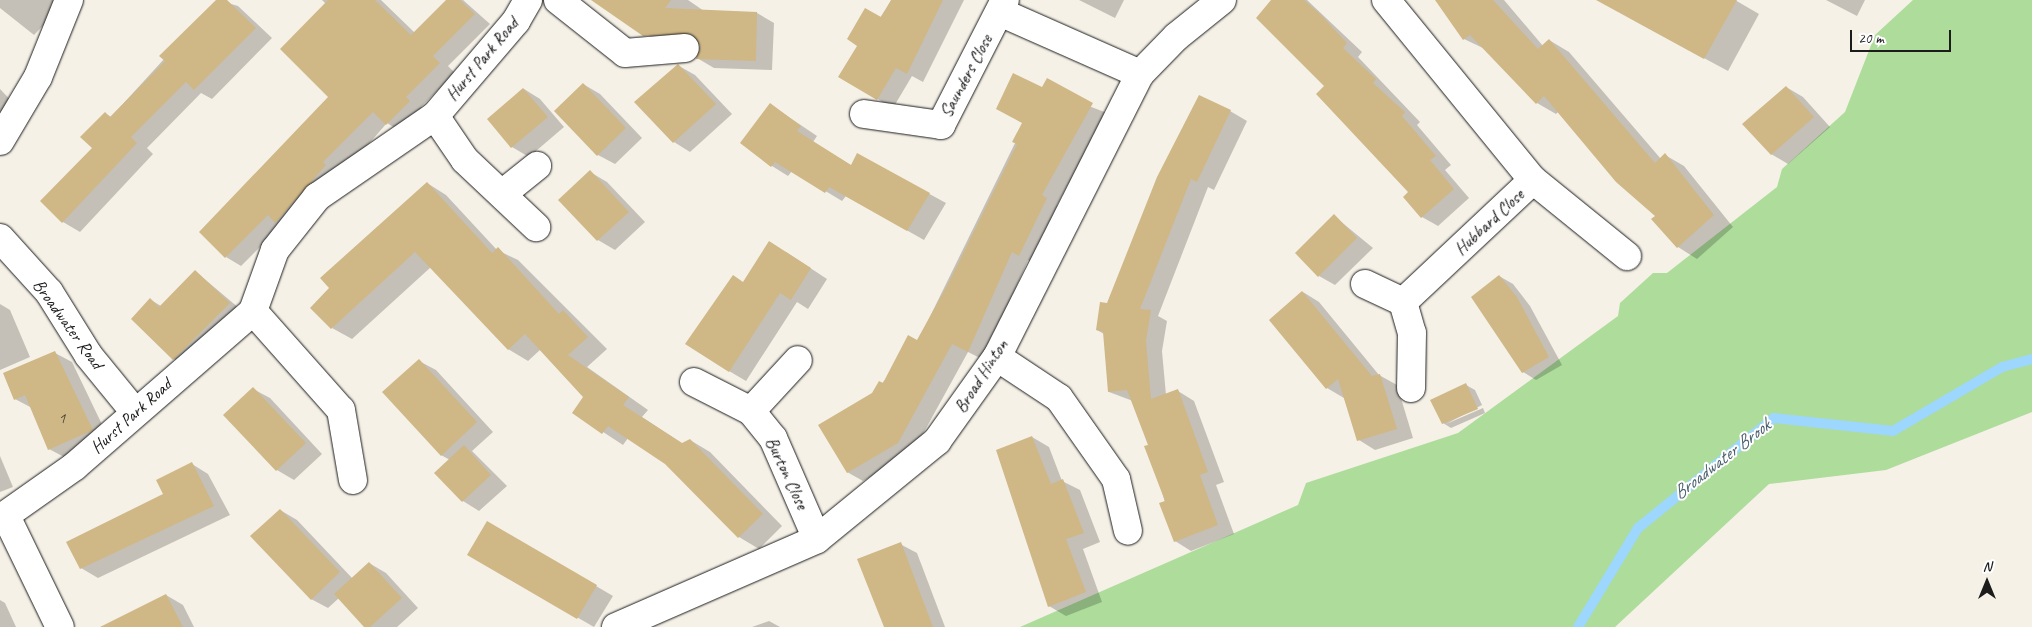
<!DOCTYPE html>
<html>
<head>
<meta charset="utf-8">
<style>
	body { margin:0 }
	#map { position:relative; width:2032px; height:627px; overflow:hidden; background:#f5f1e7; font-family:Caveat,sans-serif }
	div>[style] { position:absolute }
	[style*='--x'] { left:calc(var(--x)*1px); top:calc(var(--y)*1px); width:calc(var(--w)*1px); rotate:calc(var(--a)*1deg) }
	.green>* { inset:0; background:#addc9b }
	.shadow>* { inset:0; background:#0003 }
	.stream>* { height:10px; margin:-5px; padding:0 5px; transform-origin:5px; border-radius:5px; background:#9dd7fd }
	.building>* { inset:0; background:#cfb786 }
	.roads { filter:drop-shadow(0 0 1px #1c1c1c) drop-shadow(0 0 1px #1c1c1c) }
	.minor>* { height:28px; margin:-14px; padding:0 14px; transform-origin:14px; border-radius:14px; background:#fff }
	span { translate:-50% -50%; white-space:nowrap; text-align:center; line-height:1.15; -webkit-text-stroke:4px #fff; paint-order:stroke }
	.number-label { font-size:15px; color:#494336 }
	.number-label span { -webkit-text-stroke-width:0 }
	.street-label { font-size:18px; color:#1c1c1c }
	.water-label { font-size:19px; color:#495d6b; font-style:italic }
	.north { position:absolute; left:1962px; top:557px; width:50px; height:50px; -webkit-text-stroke:4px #fff; paint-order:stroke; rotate:0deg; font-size:14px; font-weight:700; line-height:20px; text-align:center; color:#1c1c1c }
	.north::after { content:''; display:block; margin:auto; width:18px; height:22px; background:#1c1c1c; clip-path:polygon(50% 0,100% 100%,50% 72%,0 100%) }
	.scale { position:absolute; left:1850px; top:30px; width:101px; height:22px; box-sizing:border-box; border:2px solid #1c1c1c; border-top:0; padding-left:6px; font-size:15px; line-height:18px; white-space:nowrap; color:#1c1c1c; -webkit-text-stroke:4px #fff; paint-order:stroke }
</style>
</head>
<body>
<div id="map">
	<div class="green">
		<i style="clip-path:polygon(1913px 0,2032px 0,2032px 412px,1886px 470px,1769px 484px,1615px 627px,1020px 627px,1298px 505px,1306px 483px,1458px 433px,1618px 316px,1620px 303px,1653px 273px,1667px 273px,1777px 187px,1782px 169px,1845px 112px,1875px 35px)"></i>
	</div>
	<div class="shadow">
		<i style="clip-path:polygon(0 0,56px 0,51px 5px,57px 11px,34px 35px,0 8px)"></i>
		<i style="clip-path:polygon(218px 0,238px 6px,272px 38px,212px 99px,201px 93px,147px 148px,153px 154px,80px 232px,63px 222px,42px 201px,94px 148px,105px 113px,111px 117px)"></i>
		<i style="clip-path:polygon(322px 0,381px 0,415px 33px,447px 0,463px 0,490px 24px,448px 66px,455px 73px,421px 107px,425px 111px,403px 133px,387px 123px,292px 231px,282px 225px,241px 266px,226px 257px,330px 96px,326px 4px)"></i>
		<i style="clip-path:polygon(604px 0,688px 0,704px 11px,757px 13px,774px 23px,772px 70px,714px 68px,697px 58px,700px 43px,661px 45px)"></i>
		<i style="clip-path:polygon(892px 0,964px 0,923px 82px,912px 76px,893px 108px,840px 77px)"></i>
		<i style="clip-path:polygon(1079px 0,1124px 0,1115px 18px)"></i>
		<i style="clip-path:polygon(1273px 0,1307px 0,1362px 52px,1358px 57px,1420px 122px,1417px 125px,1451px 165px,1445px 170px,1469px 198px,1438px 226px,1422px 217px,1410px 193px,1326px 86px)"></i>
		<i style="clip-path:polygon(1437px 0,1504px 0,1543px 46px,1549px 40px,1569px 52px,1661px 159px,1665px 155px,1684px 166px,1733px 227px,1697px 259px,1678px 247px,1653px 219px,1657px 216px,1559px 111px,1556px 114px,1537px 103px,1485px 49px,1464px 39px)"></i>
		<i style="clip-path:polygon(1616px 0,1735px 0,1759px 14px,1728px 71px,1635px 21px)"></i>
		<i style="clip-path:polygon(1826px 0,1865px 0,1857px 16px)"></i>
		<i style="clip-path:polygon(679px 66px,695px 75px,732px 114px,690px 152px,674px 142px)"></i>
		<i style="clip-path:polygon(583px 84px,600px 94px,642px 138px,615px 164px,598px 155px)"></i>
		<i style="clip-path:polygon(1786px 87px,1803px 97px,1830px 127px,1788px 164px,1771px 154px)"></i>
		<i style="clip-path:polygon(1042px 88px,1107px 113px,1057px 205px,1062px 208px,1035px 264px,1028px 260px,984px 360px,968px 352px,913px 452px,863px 481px,847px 472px,873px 394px,918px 341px)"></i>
		<i style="clip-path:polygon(0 89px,21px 111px,0 135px)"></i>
		<i style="clip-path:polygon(524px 89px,540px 99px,564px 127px,529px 157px,512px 147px,488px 119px)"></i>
		<i style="clip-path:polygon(771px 105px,817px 136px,813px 142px,852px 166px,858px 155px,946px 203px,924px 240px,846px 196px,842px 201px,792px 171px,788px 176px,772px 166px)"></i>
		<i style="clip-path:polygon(1230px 111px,1247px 121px,1214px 190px,1208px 187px,1158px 316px,1167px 321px,1162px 351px,1166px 395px,1178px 391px,1194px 401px,1224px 482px,1216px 485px,1234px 534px,1191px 551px,1175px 541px,1150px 445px,1133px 401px,1109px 392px,1104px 334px,1097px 330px,1108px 305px)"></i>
		<i style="clip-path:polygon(590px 172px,607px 182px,645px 222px,615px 250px,598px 240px,560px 200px)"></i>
		<i style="clip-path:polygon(427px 183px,446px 195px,497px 250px,518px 260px,607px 349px,587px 367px,648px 410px,642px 417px,683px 444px,690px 440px,710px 452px,782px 526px,759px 549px,739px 537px,666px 463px,628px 438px,623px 445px,574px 413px,584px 397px,541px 349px,528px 361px,508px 349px,431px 267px,352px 339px,332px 328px)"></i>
		<i style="clip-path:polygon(1334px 216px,1373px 248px,1335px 285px,1319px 276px)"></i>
		<i style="clip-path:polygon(786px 252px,827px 279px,808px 309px,797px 302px,746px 381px,729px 371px,744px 283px)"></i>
		<i style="clip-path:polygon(195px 271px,246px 314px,191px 369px,174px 359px,151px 300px,161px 306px)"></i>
		<i style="clip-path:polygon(1499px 276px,1513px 284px,1530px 306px,1562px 365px,1536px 380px,1523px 372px,1473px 297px)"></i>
		<i style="clip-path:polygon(1303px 292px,1319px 302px,1379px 375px,1397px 385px,1413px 438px,1375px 450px,1359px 440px,1344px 398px,1327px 388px)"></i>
		<i style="clip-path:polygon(0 304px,10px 310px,30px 357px,0 370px)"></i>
		<i style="clip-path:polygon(55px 353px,72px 362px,109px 439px,66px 458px,49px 449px,32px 408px,15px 399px)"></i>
		<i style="clip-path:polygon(419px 361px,436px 370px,493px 432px,472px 451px,507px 486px,479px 511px,463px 501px,436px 473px,450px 460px,441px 455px)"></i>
		<i style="clip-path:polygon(1466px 385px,1475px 390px,1482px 405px,1446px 424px,1483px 408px,1485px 413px,1451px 428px,1443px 423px)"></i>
		<i style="clip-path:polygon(253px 389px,270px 398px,322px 454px,294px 480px,277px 470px,225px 415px)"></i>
		<i style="clip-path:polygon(1032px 437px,1049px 447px,1062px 481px,1080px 490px,1100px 542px,1083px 549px,1102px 602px,1066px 616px,1049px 606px)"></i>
		<i style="clip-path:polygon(0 456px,13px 487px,0 492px)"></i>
		<i style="clip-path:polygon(192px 464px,208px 474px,230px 515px,98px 578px,81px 568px,165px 494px)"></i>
		<i style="clip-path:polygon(280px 510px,297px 520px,353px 579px,369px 563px,386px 573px,418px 608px,397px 627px,366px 627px,339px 598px,328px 608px,311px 599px)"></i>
		<i style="clip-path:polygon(504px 532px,613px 596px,594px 627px,481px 562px)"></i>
		<i style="clip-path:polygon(900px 544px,917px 553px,945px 627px,885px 627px)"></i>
		<i style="clip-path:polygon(166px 595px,183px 605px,194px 627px,142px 627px)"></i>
		<i style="clip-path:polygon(0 600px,5px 603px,16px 627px,0 627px)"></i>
		<i style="clip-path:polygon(769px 621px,780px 627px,752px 627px)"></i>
	</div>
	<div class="stream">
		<i style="--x:1578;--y:627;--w:116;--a:-58.8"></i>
		<i style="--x:1638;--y:528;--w:175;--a:-39"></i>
		<i style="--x:1774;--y:418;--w:120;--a:6.2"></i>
		<i style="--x:1893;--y:431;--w:126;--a:-30.4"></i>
		<i style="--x:2002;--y:367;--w:31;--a:-15"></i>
	</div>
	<div class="building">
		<i style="clip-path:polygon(216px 0,227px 0,256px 28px,194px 90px,186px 82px,131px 137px,137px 143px,62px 223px,40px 201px,92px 148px,80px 137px,105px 112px,110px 117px,165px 61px,159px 56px)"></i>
		<i style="clip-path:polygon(328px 0,375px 0,411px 35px,446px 0,460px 0,475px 14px,433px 56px,440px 63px,406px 97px,410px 101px,386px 125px,373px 112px,323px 162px,326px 165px,275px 223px,268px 215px,225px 258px,199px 232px,328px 97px,280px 49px)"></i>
		<i style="clip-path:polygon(591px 0,671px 0,665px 8px,757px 12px,756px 61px,696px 59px,700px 46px,692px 34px,643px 36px)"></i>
		<i style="clip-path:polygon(891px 0,943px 0,907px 74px,896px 68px,877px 100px,838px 77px,857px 46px,847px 39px,865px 8px,881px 17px)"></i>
		<i style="clip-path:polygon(1271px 0,1304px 0,1320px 14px,1347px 43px,1343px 48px,1376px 79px,1373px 83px,1405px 112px,1402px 116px,1436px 156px,1430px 160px,1454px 189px,1421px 218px,1403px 197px,1408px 192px,1316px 94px,1324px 86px,1256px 18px)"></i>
		<i style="clip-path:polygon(1435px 0,1493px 0,1538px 49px,1549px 39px,1655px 163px,1665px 153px,1714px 215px,1677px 248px,1651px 219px,1655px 216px,1616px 182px,1544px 96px,1536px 104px,1470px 35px,1463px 40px)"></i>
		<i style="clip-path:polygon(1596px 0,1737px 0,1704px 59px)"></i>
		<i style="clip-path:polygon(678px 64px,716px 104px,673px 143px,634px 102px)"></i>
		<i style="clip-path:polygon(1013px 73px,1042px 87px,1047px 78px,1093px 103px,1042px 195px,1047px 198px,1019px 256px,1012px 252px,968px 352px,952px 344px,898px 443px,847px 473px,818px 425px,872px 393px,879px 381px,883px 383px,908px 335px,917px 340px,950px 280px,1017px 144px,1012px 142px,1022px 123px,996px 109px)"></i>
		<i style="clip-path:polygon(583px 83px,626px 128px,597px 156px,554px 111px)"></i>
		<i style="clip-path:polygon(1786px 86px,1814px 117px,1771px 155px,1742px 124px)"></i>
		<i style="clip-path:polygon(523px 88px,548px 117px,511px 148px,487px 119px)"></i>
		<i style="clip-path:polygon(1199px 95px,1231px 110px,1197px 182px,1191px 179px,1140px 309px,1151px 310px,1146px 341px,1151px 399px,1178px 389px,1208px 472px,1200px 475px,1218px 525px,1174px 542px,1159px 503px,1165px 501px,1144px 446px,1148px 445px,1127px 390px,1108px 392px,1103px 332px,1096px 330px,1100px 302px,1107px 303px,1157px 177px)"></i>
		<i style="clip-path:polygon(770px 103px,801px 126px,797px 131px,851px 165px,857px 153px,930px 193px,907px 231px,829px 187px,825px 193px,775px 162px,771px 167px,740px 143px)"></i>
		<i style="clip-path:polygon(590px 170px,629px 212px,597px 241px,558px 200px)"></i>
		<i style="clip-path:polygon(427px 182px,492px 253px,498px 247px,559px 314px,563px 310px,588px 337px,568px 355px,629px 397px,623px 405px,682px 443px,690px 439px,763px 514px,738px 538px,665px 464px,608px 426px,602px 434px,572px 413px,583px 397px,525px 334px,508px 350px,415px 252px,331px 329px,310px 308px,329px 288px,320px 278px)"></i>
		<i style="clip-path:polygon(1334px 214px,1357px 238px,1318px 277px,1295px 253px)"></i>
		<i style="clip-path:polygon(769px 241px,811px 268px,791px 300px,780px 293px,729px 372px,685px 344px,733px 275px,743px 282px)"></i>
		<i style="clip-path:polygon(195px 270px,230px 303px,173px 360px,131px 319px,150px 298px,159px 307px)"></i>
		<i style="clip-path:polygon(1499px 275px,1517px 297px,1549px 357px,1522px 373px,1471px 297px)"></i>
		<i style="clip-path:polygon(1302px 291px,1372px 376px,1380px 374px,1397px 429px,1357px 441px,1338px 379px,1326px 389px,1269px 320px)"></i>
		<i style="clip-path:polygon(55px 351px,93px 430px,48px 450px,25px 395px,14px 400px,3px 373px)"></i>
		<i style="clip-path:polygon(419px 359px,477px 422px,441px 456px,382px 392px)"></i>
		<i style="clip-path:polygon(1466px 383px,1478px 409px,1442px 424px,1430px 400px)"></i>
		<i style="clip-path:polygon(253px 387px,306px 443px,276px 471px,223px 415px)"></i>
		<i style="clip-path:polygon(1032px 436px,1051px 484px,1063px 479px,1084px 533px,1066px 539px,1086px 592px,1048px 607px,996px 450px)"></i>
		<i style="clip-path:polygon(464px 445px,491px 475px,462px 502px,434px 473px)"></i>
		<i style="clip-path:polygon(192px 462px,214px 506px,80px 569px,66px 542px,163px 494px,156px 480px)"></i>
		<i style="clip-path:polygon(280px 509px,340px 572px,311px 600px,250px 536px)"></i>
		<i style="clip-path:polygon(487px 521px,597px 585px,577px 619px,467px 555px)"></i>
		<i style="clip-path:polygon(901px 542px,933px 627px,884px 627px,857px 559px)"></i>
		<i style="clip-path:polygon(369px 562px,402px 598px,370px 627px,364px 627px,334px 594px)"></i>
		<i style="clip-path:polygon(166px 594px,183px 627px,100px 627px)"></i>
	</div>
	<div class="roads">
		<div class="minor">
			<i style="--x:558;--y:0;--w:85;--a:38.3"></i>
			<i style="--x:625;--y:53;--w:60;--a:-4.8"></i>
			<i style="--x:1386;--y:0;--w:232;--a:50.8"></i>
			<i style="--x:1533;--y:180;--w:178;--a:136.8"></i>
			<i style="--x:1403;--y:302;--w:32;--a:74"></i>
			<i style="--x:1412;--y:333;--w:55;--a:91"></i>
			<i style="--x:1000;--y:12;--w:153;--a:23.9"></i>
			<i style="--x:864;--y:114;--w:78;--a:8.1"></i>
			<i style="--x:941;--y:125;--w:140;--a:-62.9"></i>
			<i style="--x:435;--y:116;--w:53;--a:55.7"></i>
			<i style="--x:465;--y:160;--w:98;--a:43.3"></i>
			<i style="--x:0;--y:141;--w:74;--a:-59.3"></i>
			<i style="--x:38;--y:77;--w:83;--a:-68.1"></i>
			<i style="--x:1533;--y:180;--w:121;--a:39"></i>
			<i style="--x:502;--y:194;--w:45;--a:-38.7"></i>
			<i style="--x:0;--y:238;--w:73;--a:47.8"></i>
			<i style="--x:49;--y:292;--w:75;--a:58"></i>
			<i style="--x:89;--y:356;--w:71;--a:50.7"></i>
			<i style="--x:1365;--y:284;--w:42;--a:25.3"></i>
			<i style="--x:253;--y:311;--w:132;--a:48.4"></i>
			<i style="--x:341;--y:410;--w:71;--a:80.3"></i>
			<i style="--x:997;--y:357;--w:74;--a:33.5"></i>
			<i style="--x:1059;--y:398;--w:99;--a:54.9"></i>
			<i style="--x:1116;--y:479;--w:53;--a:77"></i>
			<i style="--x:694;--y:382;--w:64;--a:27"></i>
			<i style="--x:751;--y:411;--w:35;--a:51"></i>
			<i style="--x:773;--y:438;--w:110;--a:66.5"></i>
			<i style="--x:751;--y:411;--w:69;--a:-47.3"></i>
			<i style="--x:6;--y:516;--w:123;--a:64.1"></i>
			<i style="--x:0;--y:519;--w:92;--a:-35.2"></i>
			<i style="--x:75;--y:466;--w:236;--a:-41"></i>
			<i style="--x:253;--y:311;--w:65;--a:-70.2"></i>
			<i style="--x:275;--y:250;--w:68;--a:-51.6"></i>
			<i style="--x:317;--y:197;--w:143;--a:-34.5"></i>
			<i style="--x:435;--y:116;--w:125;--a:-49.5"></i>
			<i style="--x:516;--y:21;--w:24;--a:-60"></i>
			<i style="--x:616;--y:627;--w:219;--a:-23.6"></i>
			<i style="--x:817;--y:539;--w:155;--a:-39.2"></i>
			<i style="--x:937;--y:441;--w:103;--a:-54.5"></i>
			<i style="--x:997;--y:357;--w:317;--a:-63.2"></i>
			<i style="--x:1140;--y:74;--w:52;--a:-45.8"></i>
			<i style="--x:1176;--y:37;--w:59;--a:-38.8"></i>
		</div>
	</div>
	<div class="number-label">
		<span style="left:62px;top:419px">1</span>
	</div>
	<div class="street-label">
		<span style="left:482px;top:59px;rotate:-50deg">Hurst Park Road</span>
		<span style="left:966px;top:76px;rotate:-62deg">Saunders Close</span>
		<span style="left:1489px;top:222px;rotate:-43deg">Hubbard Close</span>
		<span style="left:68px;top:324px;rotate:54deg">Broadwater Road</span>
		<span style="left:981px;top:376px;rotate:-57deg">Broad Hinton</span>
		<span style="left:131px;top:416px;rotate:-42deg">Hurst Park Road</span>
		<span style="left:787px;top:473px;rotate:65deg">Burton Close</span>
	</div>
	<div class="water-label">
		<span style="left:1722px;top:460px;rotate:-38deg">Broadwater Brook</span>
	</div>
	<div class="north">N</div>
	<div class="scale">20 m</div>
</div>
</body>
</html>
